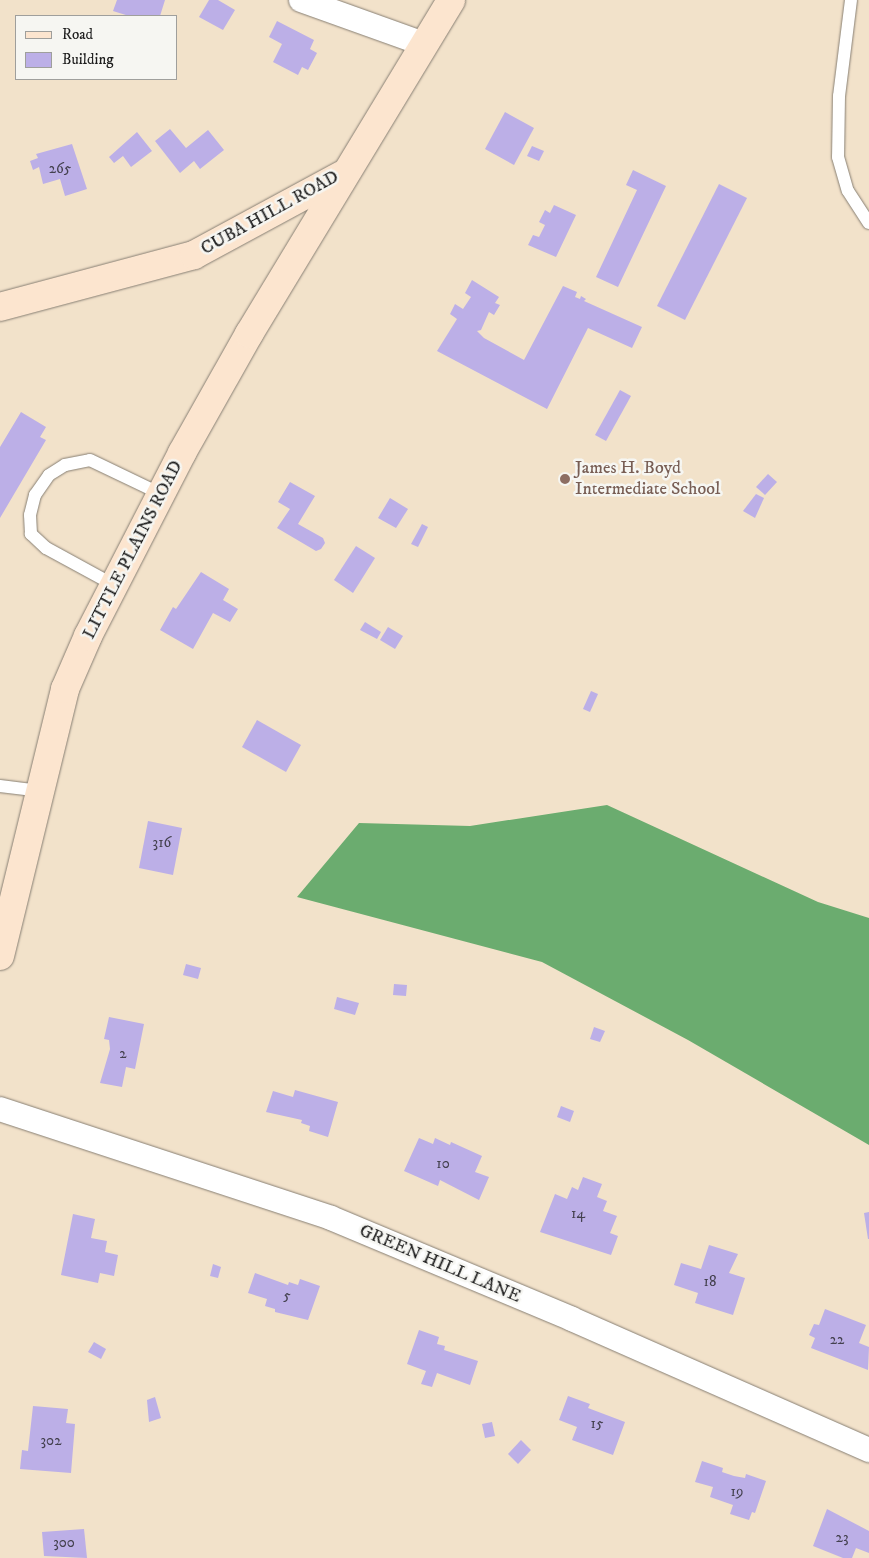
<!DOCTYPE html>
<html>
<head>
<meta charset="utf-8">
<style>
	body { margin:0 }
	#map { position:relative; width:869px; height:1558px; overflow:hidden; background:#f2e2ca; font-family:"IM FELL DW Pica",serif }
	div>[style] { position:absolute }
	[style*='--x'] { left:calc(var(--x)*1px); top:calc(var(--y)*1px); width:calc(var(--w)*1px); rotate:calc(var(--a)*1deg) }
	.forest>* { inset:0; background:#6bac6f }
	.building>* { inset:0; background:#bcafe7 }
	.roads { filter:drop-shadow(0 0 1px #877f73) drop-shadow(0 0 1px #877f73) }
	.lane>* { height:12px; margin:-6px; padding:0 6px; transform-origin:6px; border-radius:6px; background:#fff }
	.street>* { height:24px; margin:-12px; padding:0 12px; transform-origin:12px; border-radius:12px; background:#fff }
	.secondary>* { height:28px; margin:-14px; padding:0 14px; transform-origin:14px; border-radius:14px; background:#fce5cf }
	.dots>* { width:14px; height:14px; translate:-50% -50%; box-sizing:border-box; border:2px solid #f6f6f2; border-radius:50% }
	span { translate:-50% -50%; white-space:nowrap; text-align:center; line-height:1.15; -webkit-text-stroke:5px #f6f6f2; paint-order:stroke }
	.number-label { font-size:15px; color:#44414f }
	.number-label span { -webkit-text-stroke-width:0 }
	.street-label { font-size:18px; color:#1c1c1c }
	.education-label { font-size:18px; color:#785e54 }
	.left { translate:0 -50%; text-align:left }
	.legend { position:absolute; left:15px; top:15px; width:162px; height:65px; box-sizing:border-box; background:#f6f6f2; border:1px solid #9f9f9c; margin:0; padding:6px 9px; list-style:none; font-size:15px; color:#1c1c1c }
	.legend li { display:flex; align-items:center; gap:10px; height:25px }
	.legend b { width:25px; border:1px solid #9f9f9c }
</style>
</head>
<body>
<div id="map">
	<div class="forest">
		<i style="clip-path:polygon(607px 805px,818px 902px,869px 918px,869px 1145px,688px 1040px,542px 962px,297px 897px,359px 823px,470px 826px)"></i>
	</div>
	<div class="building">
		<i style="clip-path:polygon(117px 0,165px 0,160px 16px,129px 16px,113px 11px)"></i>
		<i style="clip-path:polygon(209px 0,218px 0,235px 10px,223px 30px,199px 17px)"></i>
		<i style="clip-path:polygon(277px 21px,314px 40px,310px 49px,317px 53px,308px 70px,302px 67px,298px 75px,273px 62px,282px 44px,269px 37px)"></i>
		<i style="clip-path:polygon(505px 112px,534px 128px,514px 165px,485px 149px)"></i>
		<i style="clip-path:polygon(170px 129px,186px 148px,208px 130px,224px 150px,200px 169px,194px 161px,180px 173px,155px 141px)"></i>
		<i style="clip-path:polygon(137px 132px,152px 151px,131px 167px,123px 156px,114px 163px,109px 157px)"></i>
		<i style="clip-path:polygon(72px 144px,87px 189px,65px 196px,60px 179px,43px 184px,39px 167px,33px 170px,30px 161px,38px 158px,36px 154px)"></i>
		<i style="clip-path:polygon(532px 146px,544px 151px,539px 161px,527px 156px)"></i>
		<i style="clip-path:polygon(633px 170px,666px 186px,618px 287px,596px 277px,637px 190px,626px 185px)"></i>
		<i style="clip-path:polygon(719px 184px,747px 198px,685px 320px,657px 306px)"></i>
		<i style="clip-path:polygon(554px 205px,576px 215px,556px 257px,528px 245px,533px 235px,539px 237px,545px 225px,539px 222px,545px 210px,550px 213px)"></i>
		<i style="clip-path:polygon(472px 280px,499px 297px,495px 303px,500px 305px,494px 315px,489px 312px,481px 330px,477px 331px,484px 338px,524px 360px,563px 286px,577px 292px,575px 297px,580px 299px,581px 296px,586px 299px,584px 301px,642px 327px,632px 348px,588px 328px,547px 409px,437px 351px,457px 319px,450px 314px,455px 304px,463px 309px,471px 297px,465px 293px)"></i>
		<i style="clip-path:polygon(620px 390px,631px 396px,606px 441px,595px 435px)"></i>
		<i style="clip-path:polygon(21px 412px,46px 427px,40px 437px,46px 440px,0 518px,0 447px)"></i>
		<i style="clip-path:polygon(768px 474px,777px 482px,765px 495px,756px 487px)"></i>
		<i style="clip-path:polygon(290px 482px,315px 496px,298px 524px,323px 538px,325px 543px,321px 549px,316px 551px,277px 528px,290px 509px,278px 502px)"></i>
		<i style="clip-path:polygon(756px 494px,764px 498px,755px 518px,743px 511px)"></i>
		<i style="clip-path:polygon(390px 498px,408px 509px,396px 528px,378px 518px)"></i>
		<i style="clip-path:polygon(422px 524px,428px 527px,418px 547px,411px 544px)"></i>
		<i style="clip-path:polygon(356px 546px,375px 558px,353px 593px,334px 580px)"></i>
		<i style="clip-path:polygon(201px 572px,229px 589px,223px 600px,238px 609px,230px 622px,213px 613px,193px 649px,160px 630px,173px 607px,176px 609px)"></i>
		<i style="clip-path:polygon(365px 622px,381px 632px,377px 639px,360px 630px)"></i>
		<i style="clip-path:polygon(388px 627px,403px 636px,395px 649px,380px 640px)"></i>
		<i style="clip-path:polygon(591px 691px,598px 694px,590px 712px,583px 709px)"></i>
		<i style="clip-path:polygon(257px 720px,301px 745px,286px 772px,242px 747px)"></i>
		<i style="clip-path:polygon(148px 821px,182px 828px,173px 875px,139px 868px)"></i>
		<i style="clip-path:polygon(186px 964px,201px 968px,198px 979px,183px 975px)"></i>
		<i style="clip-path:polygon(394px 984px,407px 985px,406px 996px,393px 995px)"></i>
		<i style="clip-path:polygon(337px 997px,359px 1003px,355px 1015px,334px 1009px)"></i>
		<i style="clip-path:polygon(109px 1017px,144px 1024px,135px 1069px,126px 1067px,122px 1087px,100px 1083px,110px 1049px,109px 1040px,104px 1039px)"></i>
		<i style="clip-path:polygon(594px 1027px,605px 1031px,600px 1042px,590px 1039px)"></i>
		<i style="clip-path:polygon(295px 1090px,338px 1102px,328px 1137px,309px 1131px,310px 1126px,301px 1123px,302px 1120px,266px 1112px,273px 1091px,293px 1097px)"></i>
		<i style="clip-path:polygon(561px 1106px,574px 1111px,570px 1122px,557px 1117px)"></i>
		<i style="clip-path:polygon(419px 1138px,433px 1144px,435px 1138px,450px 1145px,451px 1142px,482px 1156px,475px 1172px,489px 1177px,479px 1200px,440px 1180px,438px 1186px,404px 1171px)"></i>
		<i style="clip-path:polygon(583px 1177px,602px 1184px,597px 1197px,607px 1201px,603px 1211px,617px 1216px,610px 1233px,618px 1236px,611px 1255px,540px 1232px,555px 1194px,567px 1199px,572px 1187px,578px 1190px)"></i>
		<i style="clip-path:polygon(869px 1212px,869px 1239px,868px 1239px,864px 1213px)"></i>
		<i style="clip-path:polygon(73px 1214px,95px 1219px,91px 1238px,107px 1241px,105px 1252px,118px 1255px,114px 1276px,100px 1273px,98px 1283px,61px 1275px)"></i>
		<i style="clip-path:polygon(709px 1245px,738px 1254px,729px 1273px,745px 1278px,733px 1315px,695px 1303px,698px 1293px,674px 1285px,681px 1263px,701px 1269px)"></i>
		<i style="clip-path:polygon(213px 1264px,221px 1267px,218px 1278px,210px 1276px)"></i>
		<i style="clip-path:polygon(255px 1273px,288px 1285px,289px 1282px,298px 1285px,300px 1279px,320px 1286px,308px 1320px,275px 1312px,275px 1309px,265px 1306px,267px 1299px,248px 1293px)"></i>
		<i style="clip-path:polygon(825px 1309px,866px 1325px,859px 1343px,869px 1347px,868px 1370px,811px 1348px,815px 1338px,809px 1335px,814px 1324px,819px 1325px)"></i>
		<i style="clip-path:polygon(419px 1330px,439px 1337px,437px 1344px,445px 1346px,444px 1350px,478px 1361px,470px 1385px,437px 1373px,432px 1387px,421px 1384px,426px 1371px,407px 1364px)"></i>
		<i style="clip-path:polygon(94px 1342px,106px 1349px,101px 1359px,88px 1352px)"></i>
		<i style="clip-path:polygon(568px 1396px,590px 1404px,588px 1408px,625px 1422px,613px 1455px,572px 1440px,577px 1427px,559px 1420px)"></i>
		<i style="clip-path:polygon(155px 1397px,161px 1418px,149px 1422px,147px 1400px)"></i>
		<i style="clip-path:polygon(33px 1406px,68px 1409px,66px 1423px,75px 1424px,71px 1473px,20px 1469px,22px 1450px,28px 1451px)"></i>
		<i style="clip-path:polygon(492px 1422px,495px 1436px,485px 1438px,482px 1424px)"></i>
		<i style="clip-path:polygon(521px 1440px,531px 1450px,518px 1464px,508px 1454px)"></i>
		<i style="clip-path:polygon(702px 1461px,723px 1468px,722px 1472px,734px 1476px,745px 1478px,746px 1474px,766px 1481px,755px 1513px,752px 1512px,749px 1520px,730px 1514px,733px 1505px,710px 1497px,713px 1487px,695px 1482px)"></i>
		<i style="clip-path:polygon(827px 1509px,869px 1531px,869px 1553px,856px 1548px,852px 1558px,843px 1558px,813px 1546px)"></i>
		<i style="clip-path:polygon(84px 1529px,87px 1558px,44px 1556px,42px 1532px)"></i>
	</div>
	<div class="roads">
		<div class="lane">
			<i style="--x:851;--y:0;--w:97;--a:97.1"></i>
			<i style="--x:839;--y:96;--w:61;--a:90.9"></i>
			<i style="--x:838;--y:157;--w:35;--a:74"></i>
			<i style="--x:848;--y:191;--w:38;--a:57"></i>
			<i style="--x:114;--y:585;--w:77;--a:-151.4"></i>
			<i style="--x:46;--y:548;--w:21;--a:-137"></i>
			<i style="--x:31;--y:534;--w:19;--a:-93"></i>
			<i style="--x:30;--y:515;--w:21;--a:-76"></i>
			<i style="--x:35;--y:495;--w:24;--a:-55"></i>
			<i style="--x:49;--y:475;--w:19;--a:-32"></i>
			<i style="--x:65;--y:465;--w:25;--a:-11"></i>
			<i style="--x:90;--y:460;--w:79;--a:25.6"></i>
			<i style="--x:0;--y:786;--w:38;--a:7"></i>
		</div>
		<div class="street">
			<i style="--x:301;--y:0;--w:131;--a:19.7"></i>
			<i style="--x:0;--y:1109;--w:348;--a:18.2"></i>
			<i style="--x:331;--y:1218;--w:261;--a:22.7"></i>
			<i style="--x:572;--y:1319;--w:325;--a:23.8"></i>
		</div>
		<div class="secondary">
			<i style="--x:0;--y:307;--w:201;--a:-15"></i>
			<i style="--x:194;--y:255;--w:168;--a:-28.4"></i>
			<i style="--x:0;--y:956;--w:275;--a:-76.3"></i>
			<i style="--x:65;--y:689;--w:58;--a:-66.5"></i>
			<i style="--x:88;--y:636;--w:206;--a:-62.8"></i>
			<i style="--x:182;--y:453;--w:137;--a:-60.6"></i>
			<i style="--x:249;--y:334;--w:390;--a:-58.8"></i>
		</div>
	</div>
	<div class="dots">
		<i style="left:565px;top:479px;background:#8d6e63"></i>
	</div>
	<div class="number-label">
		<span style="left:60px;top:169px">265</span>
		<span style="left:162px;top:843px">316</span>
		<span style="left:123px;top:1054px">2</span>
		<span style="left:443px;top:1164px">10</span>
		<span style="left:578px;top:1214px">14</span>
		<span style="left:710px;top:1282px">18</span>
		<span style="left:287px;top:1296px">5</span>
		<span style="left:837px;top:1340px">22</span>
		<span style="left:597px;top:1424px">15</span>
		<span style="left:51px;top:1441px">302</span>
		<span style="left:737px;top:1492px">19</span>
		<span style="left:842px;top:1538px">23</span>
		<span style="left:64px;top:1543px">300</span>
	</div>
	<div class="street-label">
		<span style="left:270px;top:213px;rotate:-29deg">CUBA HILL ROAD</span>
		<span style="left:133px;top:550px;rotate:-63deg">LITTLE PLAINS ROAD</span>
		<span style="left:440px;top:1264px;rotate:23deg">GREEN HILL LANE</span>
	</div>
	<div class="education-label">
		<span class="left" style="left:575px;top:479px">James H. Boyd<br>Intermediate School</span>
	</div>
	<ul class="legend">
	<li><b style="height:6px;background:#fce5cf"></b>Road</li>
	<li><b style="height:14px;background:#bcafe7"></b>Building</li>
	</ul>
</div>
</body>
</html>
